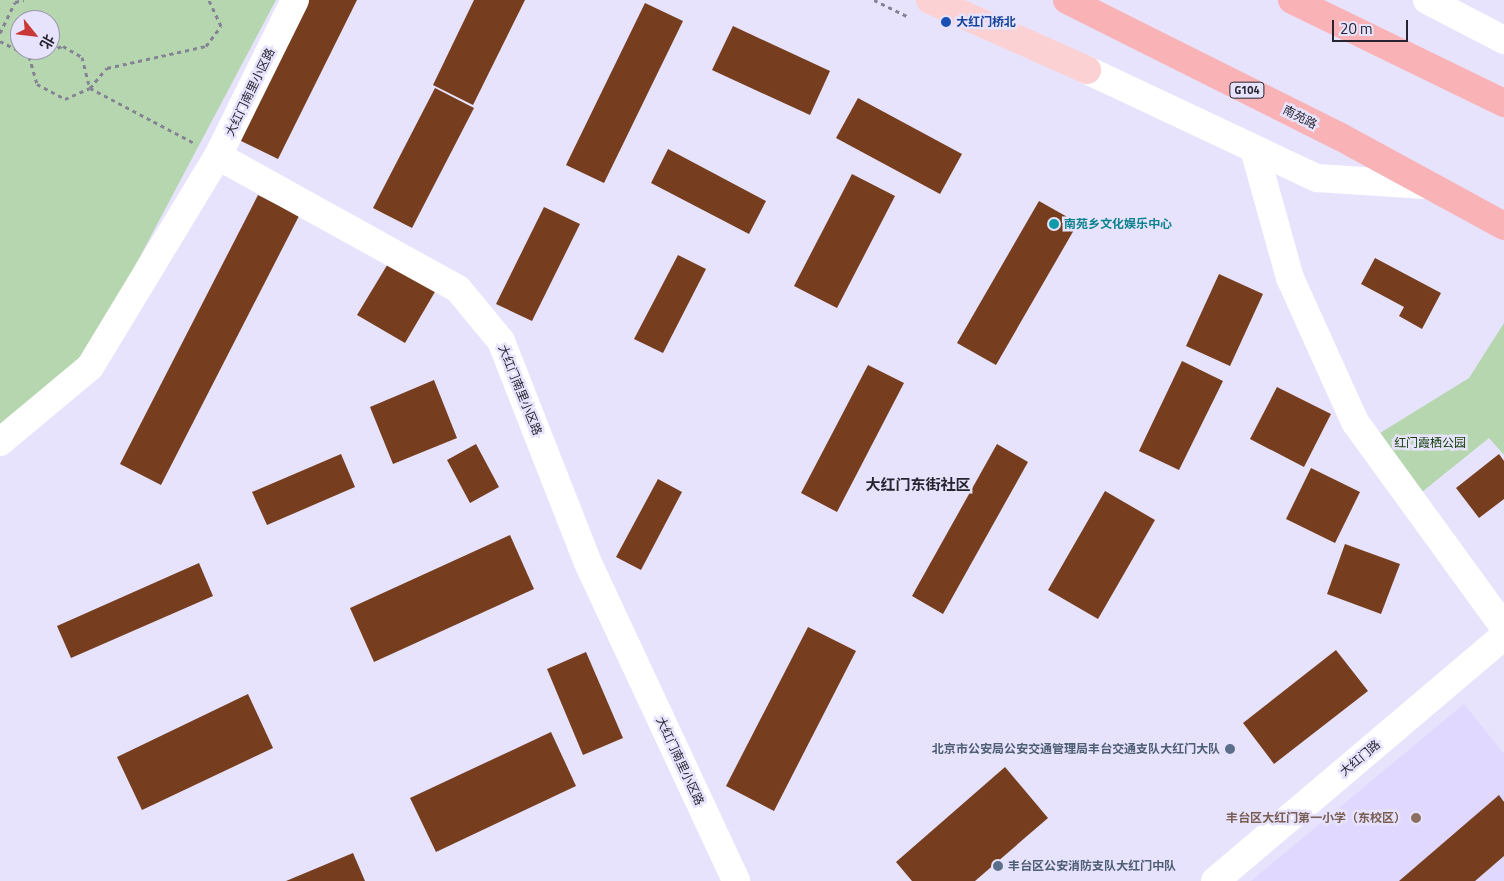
<!DOCTYPE html>
<html>
<head>
<meta charset="utf-8">
<style>
	body { margin:0 }
	#map { position:relative; width:1504px; height:881px; overflow:hidden; background:#e7e3fc; font-family:"Titillium Web","Noto Sans SC",sans-serif }
	div>[style] { position:absolute }
	[style*='--x'] { left:calc(var(--x)*1px); top:calc(var(--y)*1px); width:calc(var(--w)*1px); rotate:calc(var(--a)*1deg) }
	.built>* { inset:0; background:#e0d8ff }
	.green>* { inset:0; background:#b6d6b0 }
	.building>* { inset:0; background:#763e1f }
	.path>* { height:3px; margin-top:-1.5px; transform-origin:0; background:repeating-linear-gradient(90deg,#858294 0 4px,transparent 0 8px) }
	.minor>* { height:28px; margin:-14px; padding:0 14px; transform-origin:14px; border-radius:14px; background:#fff }
	.major>* { height:28px; margin:-14px; padding:0 14px; transform-origin:14px; border-radius:14px; background:#fbd1d3 }
	.highway>* { height:28px; margin:-14px; padding:0 14px; transform-origin:14px; border-radius:14px; background:#f9b3b6 }
	.dots>* { width:14px; height:14px; translate:-50% -50%; box-sizing:border-box; border:2px solid #e7e3fc; border-radius:50% }
	span { translate:-50% -50%; white-space:nowrap; text-align:center; line-height:1.15; -webkit-text-stroke:5px #e7e3fc; paint-order:stroke }
	.shield-label span { padding:1px 4px; background:#e7e3fc; border:1px solid; border-radius:4px; -webkit-text-stroke-width:0 }
	.shield-label { font-size:11px; color:#272430; font-weight:700 }
	.transit-label { font-size:12px; color:#164399; font-weight:700 }
	.left { translate:0 -50%; text-align:left }
	.street-label { font-size:12px; color:#272430 }
	.culture-label { font-size:12px; color:#0d838f; font-weight:700 }
	.park-label { font-size:12px; color:#14410a }
	.service-label { font-size:12px; color:#4e5e75; font-weight:700 }
	.right { translate:-100% -50%; text-align:right }
	.education-label { font-size:12px; color:#785e54; font-weight:700 }
	.quarter-label { font-size:15px; color:#272430; font-weight:700 }
	.north { position:absolute; left:10px; top:10px; width:50px; height:50px; box-sizing:border-box; background:#e7e3fc; border:1px solid #9a97aa; border-radius:50%; rotate:119deg; font-size:14px; font-weight:700; line-height:20px; text-align:center; color:#272430 }
	.north::after { content:''; display:block; margin:auto; width:18px; height:22px; background:#c73837; clip-path:polygon(50% 0,100% 100%,50% 72%,0 100%) }
	.scale { position:absolute; left:1332px; top:20px; width:76px; height:22px; box-sizing:border-box; border:2px solid #272430; border-top:0; padding-left:6px; font-size:15px; line-height:18px; white-space:nowrap; color:#272430; -webkit-text-stroke:4px #e7e3fc; paint-order:stroke }
</style>
</head>
<body>
<div id="map">
	<div class="built">
		<i style="clip-path:polygon(1464px 704px,1504px 754px,1504px 881px,1251px 881px)"></i>
	</div>
	<div class="green">
		<i style="clip-path:polygon(evenodd,0 0,276px 0,91px 349px,0 426px,0 0,20px 20px,50px 20px,50px 50px,20px 50px,20px 20px)"></i>
		<i style="clip-path:polygon(1504px 323px,1504px 455px,1489px 438px,1422px 492px,1380px 433px,1469px 378px)"></i>
	</div>
	<div class="building">
		<i style="clip-path:polygon(309px 0,357px 0,278px 159px,239px 140px)"></i>
		<i style="clip-path:polygon(474px 0,525px 0,473px 105px,433px 85px)"></i>
		<i style="clip-path:polygon(645px 3px,683px 21px,604px 183px,566px 165px)"></i>
		<i style="clip-path:polygon(733px 26px,830px 71px,810px 115px,712px 70px)"></i>
		<i style="clip-path:polygon(435px 88px,474px 108px,412px 228px,373px 208px)"></i>
		<i style="clip-path:polygon(858px 98px,962px 154px,940px 194px,836px 138px)"></i>
		<i style="clip-path:polygon(668px 149px,766px 201px,749px 234px,651px 183px)"></i>
		<i style="clip-path:polygon(852px 174px,895px 196px,837px 308px,794px 286px)"></i>
		<i style="clip-path:polygon(258px 195px,299px 216px,161px 485px,120px 464px)"></i>
		<i style="clip-path:polygon(1039px 201px,1078px 223px,996px 365px,957px 343px)"></i>
		<i style="clip-path:polygon(544px 207px,580px 224px,532px 321px,496px 304px)"></i>
		<i style="clip-path:polygon(678px 255px,706px 269px,663px 353px,634px 339px)"></i>
		<i style="clip-path:polygon(392px 257px,439px 285px,405px 343px,357px 315px)"></i>
		<i style="clip-path:polygon(1375px 258px,1441px 293px,1422px 329px,1399px 316px,1404px 307px,1361px 284px)"></i>
		<i style="clip-path:polygon(1219px 274px,1263px 294px,1230px 366px,1186px 346px)"></i>
		<i style="clip-path:polygon(1182px 361px,1223px 381px,1179px 470px,1139px 451px)"></i>
		<i style="clip-path:polygon(868px 365px,904px 383px,837px 512px,801px 493px)"></i>
		<i style="clip-path:polygon(434px 380px,457px 438px,393px 464px,370px 407px)"></i>
		<i style="clip-path:polygon(1277px 387px,1331px 414px,1304px 467px,1250px 439px)"></i>
		<i style="clip-path:polygon(476px 444px,499px 487px,470px 503px,447px 460px)"></i>
		<i style="clip-path:polygon(997px 444px,1028px 462px,943px 614px,912px 596px)"></i>
		<i style="clip-path:polygon(341px 454px,355px 487px,267px 525px,252px 492px)"></i>
		<i style="clip-path:polygon(1499px 454px,1504px 461px,1504px 499px,1479px 518px,1456px 488px)"></i>
		<i style="clip-path:polygon(1311px 468px,1360px 492px,1335px 543px,1286px 519px)"></i>
		<i style="clip-path:polygon(658px 479px,682px 492px,641px 570px,616px 557px)"></i>
		<i style="clip-path:polygon(1105px 491px,1155px 520px,1098px 619px,1048px 590px)"></i>
		<i style="clip-path:polygon(510px 535px,534px 589px,374px 662px,350px 608px)"></i>
		<i style="clip-path:polygon(1345px 544px,1400px 564px,1381px 614px,1327px 594px)"></i>
		<i style="clip-path:polygon(199px 563px,213px 596px,71px 658px,57px 626px)"></i>
		<i style="clip-path:polygon(808px 627px,856px 651px,774px 811px,726px 786px)"></i>
		<i style="clip-path:polygon(1336px 650px,1368px 691px,1274px 764px,1243px 723px)"></i>
		<i style="clip-path:polygon(586px 652px,623px 738px,583px 755px,547px 669px)"></i>
		<i style="clip-path:polygon(248px 694px,273px 748px,142px 810px,117px 757px)"></i>
		<i style="clip-path:polygon(551px 732px,576px 786px,436px 852px,410px 798px)"></i>
		<i style="clip-path:polygon(1005px 767px,1048px 818px,975px 881px,912px 881px,896px 862px)"></i>
		<i style="clip-path:polygon(1499px 795px,1504px 802px,1504px 856px,1475px 881px,1399px 881px)"></i>
		<i style="clip-path:polygon(353px 853px,365px 881px,286px 881px)"></i>
	</div>
	<div class="path">
		<i style="--x:874;--y:0;--w:39;--a:26"></i>
		<i style="--x:0;--y:33;--w:34;--a:-64"></i>
		<i style="--x:15;--y:2;--w:9;--a:-13"></i>
		<i style="--x:0;--y:41;--w:33;--a:27"></i>
		<i style="--x:29;--y:56;--w:22;--a:-16"></i>
		<i style="--x:50;--y:50;--w:14;--a:-17"></i>
		<i style="--x:63;--y:46;--w:22;--a:30"></i>
		<i style="--x:82;--y:57;--w:32;--a:76"></i>
		<i style="--x:90;--y:88;--w:120;--a:27.8"></i>
		<i style="--x:29;--y:56;--w:29;--a:74"></i>
		<i style="--x:37;--y:84;--w:32;--a:28"></i>
		<i style="--x:65;--y:99;--w:27;--a:-24"></i>
		<i style="--x:90;--y:88;--w:26;--a:-50"></i>
		<i style="--x:107;--y:68;--w:101;--a:-12.5"></i>
		<i style="--x:206;--y:46;--w:25;--a:-53"></i>
		<i style="--x:221;--y:26;--w:29;--a:-115"></i>
	</div>
	<div class="minor">
		<i style="--x:295;--y:0;--w:174;--a:116.3"></i>
		<i style="--x:218;--y:156;--w:274;--a:29"></i>
		<i style="--x:458;--y:289;--w:67;--a:50.4"></i>
		<i style="--x:501;--y:341;--w:238;--a:68.6"></i>
		<i style="--x:588;--y:563;--w:351;--a:65"></i>
		<i style="--x:1427;--y:0;--w:87;--a:27.5"></i>
		<i style="--x:1087;--y:70;--w:254;--a:25.2"></i>
		<i style="--x:1317;--y:178;--w:108;--a:3.7"></i>
		<i style="--x:1254;--y:149;--w:134;--a:74.4"></i>
		<i style="--x:1290;--y:278;--w:158;--a:65.7"></i>
		<i style="--x:1355;--y:422;--w:253;--a:54"></i>
		<i style="--x:0;--y:442;--w:117;--a:-39.8"></i>
		<i style="--x:90;--y:367;--w:247;--a:-58.8"></i>
		<i style="--x:1215;--y:881;--w:379;--a:-40.3"></i>
	</div>
	<div class="major">
		<i style="--x:930;--y:0;--w:172;--a:24"></i>
	</div>
	<div class="highway">
		<i style="--x:1067;--y:0;--w:304;--a:26.6"></i>
		<i style="--x:1339;--y:136;--w:188;--a:28.6"></i>
		<i style="--x:1292;--y:0;--w:236;--a:25.9"></i>
	</div>
	<div class="dots">
		<i style="left:946px;top:22px;background:#1a4fb4"></i>
		<i style="left:1054px;top:224px;background:#0f9aa8"></i>
		<i style="left:1230px;top:749px;background:#5c6f8a"></i>
		<i style="left:1416px;top:818px;background:#8d6e63"></i>
		<i style="left:998px;top:866px;background:#5c6f8a"></i>
	</div>
	<div class="shield-label">
		<span style="left:1247px;top:90px">G104</span>
	</div>
	<div class="transit-label">
		<span class="left" style="left:956px;top:22px">大红门桥北</span>
	</div>
	<div class="street-label">
		<span style="left:250px;top:92px;rotate:-64deg">大红门南里小区路</span>
		<span style="left:1300px;top:117px;rotate:27deg">南苑路</span>
		<span style="left:520px;top:390px;rotate:68deg">大红门南里小区路</span>
		<span style="left:1360px;top:758px;rotate:-40deg">大红门路</span>
		<span style="left:680px;top:761px;rotate:65deg">大红门南里小区路</span>
	</div>
	<div class="culture-label">
		<span class="left" style="left:1064px;top:224px">南苑乡文化娱乐中心</span>
	</div>
	<div class="park-label">
		<span style="left:1430px;top:443px">红门霞栖公园</span>
	</div>
	<div class="service-label">
		<span class="right" style="left:1220px;top:749px">北京市公安局公安交通管理局丰台交通支队大红门大队</span>
		<span class="left" style="left:1008px;top:866px">丰台区公安消防支队大红门中队</span>
	</div>
	<div class="education-label">
		<span class="right" style="left:1406px;top:818px">丰台区大红门第一小学（东校区）</span>
	</div>
	<div class="quarter-label">
		<span style="left:918px;top:485px">大红门东街社区</span>
	</div>
	<div class="north">北</div>
	<div class="scale">20 m</div>
</div>
</body>
</html>
